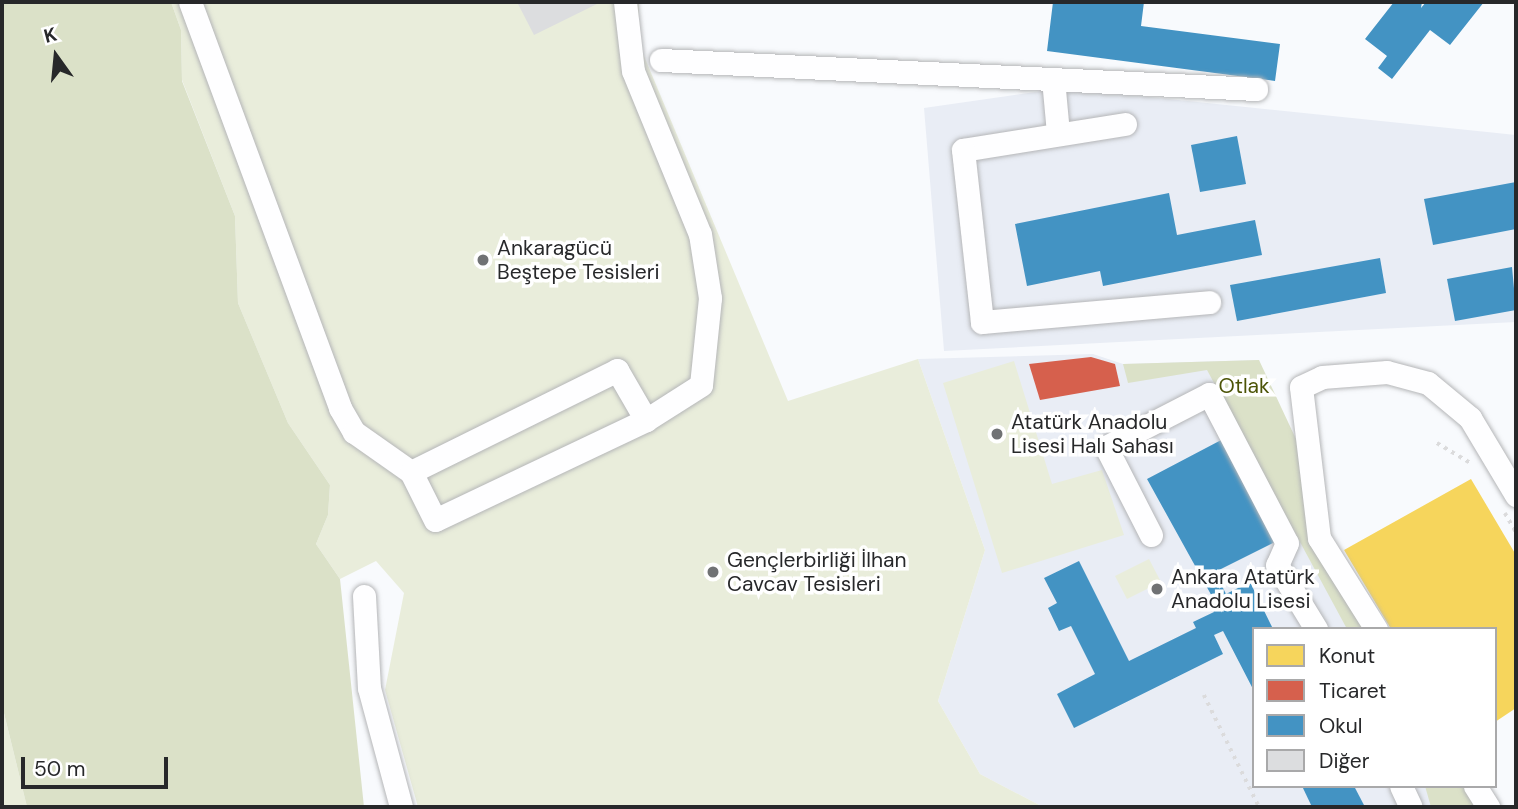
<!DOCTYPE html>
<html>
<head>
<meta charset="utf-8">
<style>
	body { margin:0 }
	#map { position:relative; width:1518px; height:809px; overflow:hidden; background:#f8fafd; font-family:"DM Sans",sans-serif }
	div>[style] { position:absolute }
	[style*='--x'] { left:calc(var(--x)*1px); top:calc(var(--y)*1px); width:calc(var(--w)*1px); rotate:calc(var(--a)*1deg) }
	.built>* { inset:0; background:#e9edf5 }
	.green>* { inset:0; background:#e9eddb }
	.forest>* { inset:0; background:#dbe1c8 }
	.homes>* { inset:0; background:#f6d55c }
	.shops>* { inset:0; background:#d6604d }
	.schools>* { inset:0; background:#4393c3 }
	.building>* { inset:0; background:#dcdddf }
	.path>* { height:3.5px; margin-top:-1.75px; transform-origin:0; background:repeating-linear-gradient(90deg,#dbdbdc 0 3.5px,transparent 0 8.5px) }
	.roads { filter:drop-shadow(0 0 2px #b5b6b8) drop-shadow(0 0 2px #b5b6b8) }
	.minor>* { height:23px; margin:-11.5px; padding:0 11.5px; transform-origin:11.5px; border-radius:11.5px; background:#fefeff }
	.dots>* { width:19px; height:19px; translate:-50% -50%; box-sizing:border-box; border:4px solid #fff; border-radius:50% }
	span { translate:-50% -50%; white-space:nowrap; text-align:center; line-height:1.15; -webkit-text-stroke:7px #fff; paint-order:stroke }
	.poi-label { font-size:21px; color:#27282a }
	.left { translate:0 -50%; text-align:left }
	.park-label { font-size:21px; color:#4c5407 }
	.frame { position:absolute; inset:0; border:4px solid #27282a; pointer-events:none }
	.legend { position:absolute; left:1252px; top:627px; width:245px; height:161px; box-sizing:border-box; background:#fff; border:2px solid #a9a9aa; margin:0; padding:9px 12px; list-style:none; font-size:21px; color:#27282a }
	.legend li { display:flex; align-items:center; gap:14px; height:35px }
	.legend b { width:35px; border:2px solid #a9a9aa }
	.north { position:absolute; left:21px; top:21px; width:70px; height:70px; -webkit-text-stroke:5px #fff; paint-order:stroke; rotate:345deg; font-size:19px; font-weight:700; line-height:28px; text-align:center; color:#27282a }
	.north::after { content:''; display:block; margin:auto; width:24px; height:32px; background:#27282a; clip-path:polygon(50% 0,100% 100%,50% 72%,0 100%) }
	.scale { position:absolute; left:21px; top:757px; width:147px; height:32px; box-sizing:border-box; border:4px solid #27282a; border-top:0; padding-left:9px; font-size:21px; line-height:24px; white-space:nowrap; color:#27282a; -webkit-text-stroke:5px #fff; paint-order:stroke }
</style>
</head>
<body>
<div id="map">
	<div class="built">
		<i style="clip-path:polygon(1063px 88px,1516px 135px,1516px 322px,944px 351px,924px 108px)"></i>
		<i style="clip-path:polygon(1093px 354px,1123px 364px,1259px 360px,1310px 539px,1367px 629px,1254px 629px,1254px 786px,1468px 786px,1481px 807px,1043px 807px,980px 774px,938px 701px,985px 550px,918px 359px)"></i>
	</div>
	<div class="green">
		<i style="clip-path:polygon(171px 2px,639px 2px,639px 44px,788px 401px,918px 359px,985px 550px,938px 701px,980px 774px,1043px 807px,418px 807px,385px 690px,404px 593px,376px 561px,340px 579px,316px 544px,328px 515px,330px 485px,288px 423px,238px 303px,235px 216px,182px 80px,181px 30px)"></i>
		<i style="clip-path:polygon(1014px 361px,1052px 484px,1102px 470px,1124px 535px,1002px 573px,943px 383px)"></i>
		<i style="clip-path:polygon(1149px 559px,1161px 582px,1127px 599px,1115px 576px)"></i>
		<i style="clip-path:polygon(2px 705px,27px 807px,2px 807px)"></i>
	</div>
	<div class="forest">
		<i style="clip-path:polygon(2px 2px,171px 2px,181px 30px,182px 81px,235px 216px,238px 303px,288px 423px,330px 485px,328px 515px,316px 544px,340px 579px,364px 807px,27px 807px,2px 705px)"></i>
		<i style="clip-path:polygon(1259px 360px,1303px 454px,1310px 539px,1366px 629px,1347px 629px,1207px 370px,1128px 383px,1123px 364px)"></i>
		<i style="clip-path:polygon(1425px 786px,1466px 786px,1479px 807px,1431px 807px)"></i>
	</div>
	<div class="homes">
		<i style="clip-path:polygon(1471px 479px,1516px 555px,1516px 708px,1495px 722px,1495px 629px,1391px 629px,1344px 550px)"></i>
	</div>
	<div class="shops">
		<i style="clip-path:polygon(1091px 357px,1115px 364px,1120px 386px,1040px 400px,1029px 364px)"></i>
	</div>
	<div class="schools">
		<i style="clip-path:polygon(1053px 2px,1144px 2px,1141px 26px,1280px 44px,1275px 81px,1047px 51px)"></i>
		<i style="clip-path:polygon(1394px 2px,1422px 2px,1421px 8px,1426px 2px,1484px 2px,1450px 45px,1430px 30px,1392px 79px,1378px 68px,1387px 56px,1365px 39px)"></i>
		<i style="clip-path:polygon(1237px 136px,1246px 184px,1200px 192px,1191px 145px)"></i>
		<i style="clip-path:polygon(1516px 182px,1516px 229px,1433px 245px,1424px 199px)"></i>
		<i style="clip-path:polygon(1169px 193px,1177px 235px,1255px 220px,1262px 255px,1103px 286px,1100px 271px,1027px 286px,1015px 224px)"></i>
		<i style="clip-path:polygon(1380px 258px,1386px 293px,1237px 321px,1230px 285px)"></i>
		<i style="clip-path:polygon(1512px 267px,1516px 310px,1455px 321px,1447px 279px)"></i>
		<i style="clip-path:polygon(1225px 438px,1277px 541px,1215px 572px,1226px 594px,1250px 582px,1273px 629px,1254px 629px,1254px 691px,1223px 631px,1214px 635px,1223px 654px,1074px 728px,1057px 694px,1095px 674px,1071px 626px,1059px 631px,1048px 608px,1057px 603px,1044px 578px,1079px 561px,1129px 661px,1196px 628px,1193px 622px,1214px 612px,1209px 602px,1214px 600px,1147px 479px)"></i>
		<i style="clip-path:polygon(1302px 786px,1354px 786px,1365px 807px,1312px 807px)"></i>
	</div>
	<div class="building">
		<i style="clip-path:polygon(517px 2px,601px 2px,534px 35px)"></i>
	</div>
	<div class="path">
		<i style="--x:1437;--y:443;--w:41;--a:31"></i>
		<i style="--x:1505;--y:513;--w:22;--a:60"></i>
		<i style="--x:1204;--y:695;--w:125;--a:63.8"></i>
	</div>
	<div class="roads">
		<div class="minor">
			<i style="--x:190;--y:2;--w:433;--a:69.7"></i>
			<i style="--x:340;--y:408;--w:28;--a:60"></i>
			<i style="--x:354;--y:432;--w:70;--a:35.1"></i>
			<i style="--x:625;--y:2;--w:69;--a:83.4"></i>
			<i style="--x:633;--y:71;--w:176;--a:67.7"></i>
			<i style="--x:700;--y:234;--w:65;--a:81.1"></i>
			<i style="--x:710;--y:298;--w:87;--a:95.9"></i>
			<i style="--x:701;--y:385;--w:65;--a:147.5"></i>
			<i style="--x:661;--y:60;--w:596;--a:2.79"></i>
			<i style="--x:1053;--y:79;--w:54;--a:84.7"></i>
			<i style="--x:1125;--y:124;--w:164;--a:170.9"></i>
			<i style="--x:963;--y:150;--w:173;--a:83.7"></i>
			<i style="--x:982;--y:322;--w:228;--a:-5"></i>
			<i style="--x:617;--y:370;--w:58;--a:59.9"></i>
			<i style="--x:646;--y:420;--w:233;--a:154.6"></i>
			<i style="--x:435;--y:520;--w:54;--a:-116.6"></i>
			<i style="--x:411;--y:472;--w:230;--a:-26.3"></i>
			<i style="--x:1151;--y:535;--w:99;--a:-117.1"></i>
			<i style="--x:1106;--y:447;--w:116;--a:-27.2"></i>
			<i style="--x:1209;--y:394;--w:168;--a:62.4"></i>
			<i style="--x:1287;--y:543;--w:24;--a:114"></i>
			<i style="--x:1277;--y:565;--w:75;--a:58.6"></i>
			<i style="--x:364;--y:596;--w:92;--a:86.9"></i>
			<i style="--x:369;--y:688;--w:123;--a:74.9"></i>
			<i style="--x:1376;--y:629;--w:107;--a:-122.1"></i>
			<i style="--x:1319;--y:538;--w:152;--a:-96.8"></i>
			<i style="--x:1301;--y:387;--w:23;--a:-25"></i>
			<i style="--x:1322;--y:377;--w:65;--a:-4.4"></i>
			<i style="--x:1387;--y:372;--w:42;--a:15"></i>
			<i style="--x:1428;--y:383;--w:55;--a:39.8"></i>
			<i style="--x:1470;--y:418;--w:90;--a:59.1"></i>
			<i style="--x:1401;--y:786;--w:23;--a:65"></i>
			<i style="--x:1475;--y:786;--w:25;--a:58"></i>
		</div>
	</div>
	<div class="dots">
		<i style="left:483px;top:260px;background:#707274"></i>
		<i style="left:997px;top:434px;background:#707274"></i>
		<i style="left:713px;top:572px;background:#707274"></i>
		<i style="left:1157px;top:589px;background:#707274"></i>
	</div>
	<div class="poi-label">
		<span class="left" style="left:497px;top:260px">Ankaragücü<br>Beştepe Tesisleri</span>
		<span class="left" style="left:1011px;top:434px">Atatürk Anadolu<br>Lisesi Halı Sahası</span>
		<span class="left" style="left:727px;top:572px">Gençlerbirliği İlhan<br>Cavcav Tesisleri</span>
		<span class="left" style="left:1171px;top:589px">Ankara Atatürk<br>Anadolu Lisesi</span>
	</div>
	<div class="park-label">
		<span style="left:1244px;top:386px">Otlak</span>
	</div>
	<div class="frame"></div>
	<ul class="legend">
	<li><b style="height:19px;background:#f6d55c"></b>Konut</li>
	<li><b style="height:19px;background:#d6604d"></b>Ticaret</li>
	<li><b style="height:19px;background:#4393c3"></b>Okul</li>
	<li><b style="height:19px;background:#dcdddf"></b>Diğer</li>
	</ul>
	<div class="north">K</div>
	<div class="scale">50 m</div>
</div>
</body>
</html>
